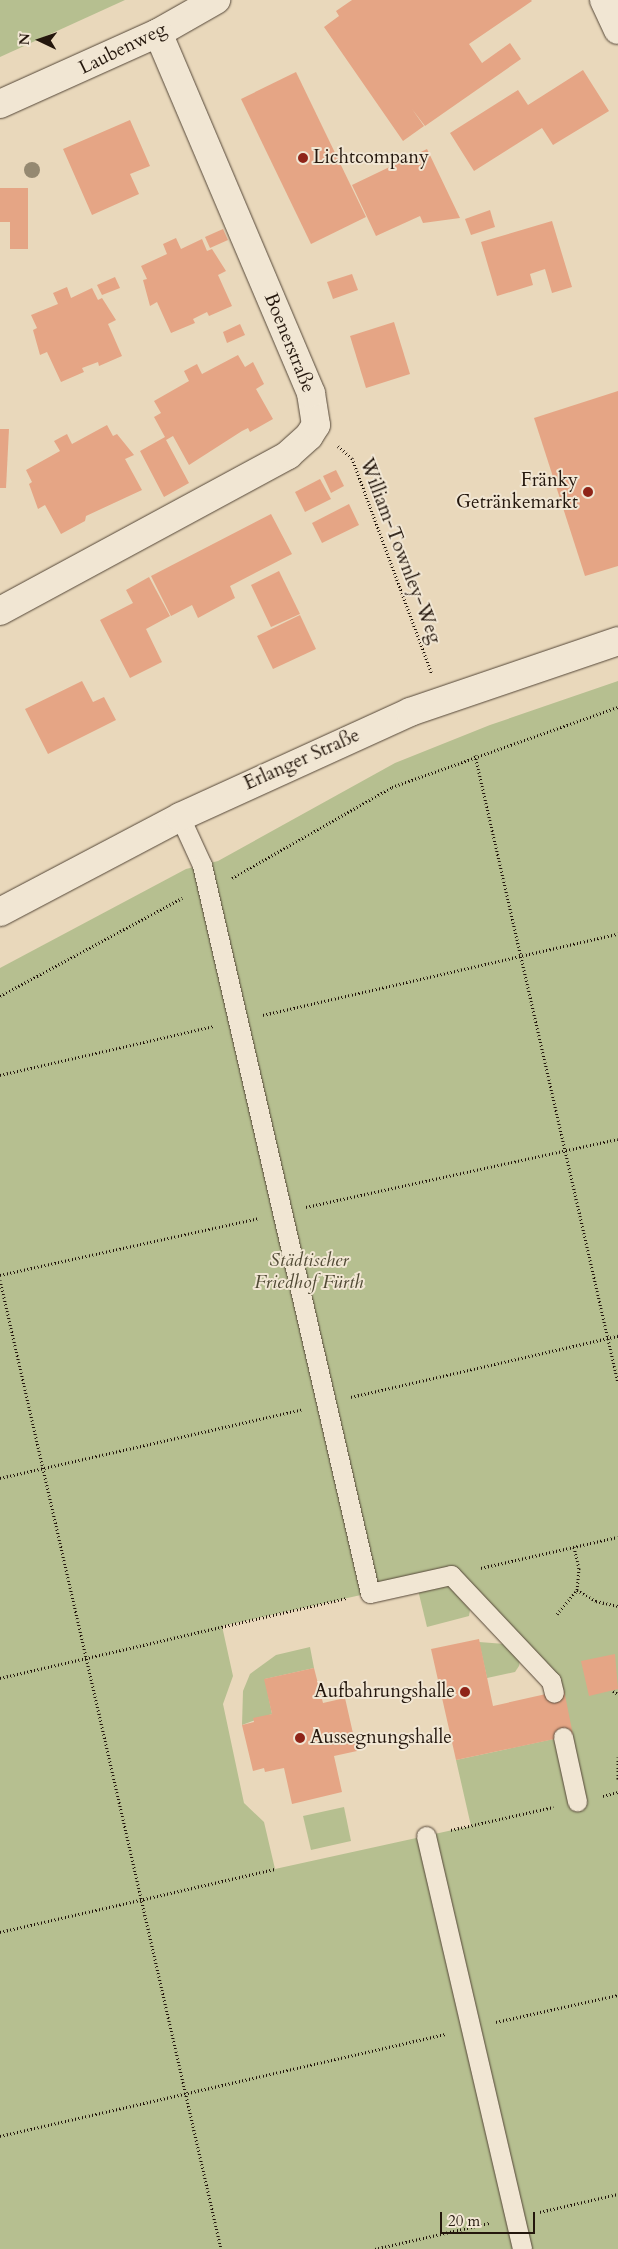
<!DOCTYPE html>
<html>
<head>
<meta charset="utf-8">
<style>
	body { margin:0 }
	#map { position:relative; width:618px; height:2249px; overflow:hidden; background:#e9d8bb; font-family:Cardo,serif }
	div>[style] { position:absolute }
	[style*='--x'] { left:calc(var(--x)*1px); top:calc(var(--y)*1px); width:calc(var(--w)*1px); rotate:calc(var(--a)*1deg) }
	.green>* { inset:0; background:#b6bf90 }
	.building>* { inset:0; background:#e5a585 }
	.path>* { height:3px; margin-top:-1.5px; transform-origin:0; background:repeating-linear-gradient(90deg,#24170d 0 1px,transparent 0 3.5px) }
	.roads { filter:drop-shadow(0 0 1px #554738) drop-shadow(0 0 1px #554738) }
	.service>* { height:19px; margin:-9.5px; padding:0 9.5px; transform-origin:9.5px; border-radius:9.5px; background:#f1e6d3 }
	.minor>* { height:28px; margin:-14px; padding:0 14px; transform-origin:14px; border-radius:14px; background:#f1e6d3 }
	.secondary>* { height:28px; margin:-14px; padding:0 14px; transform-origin:14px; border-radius:14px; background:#f1e6d3 }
	.trees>* { width:16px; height:16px; margin:-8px; border-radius:50%; background:#958971 }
	.dots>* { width:14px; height:14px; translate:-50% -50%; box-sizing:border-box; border:2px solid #f1e6d3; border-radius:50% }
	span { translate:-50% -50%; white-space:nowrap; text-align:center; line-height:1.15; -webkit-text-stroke:4px #f1e6d3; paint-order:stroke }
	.street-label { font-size:19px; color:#24170d }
	.poi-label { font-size:19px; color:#24170d }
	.left { translate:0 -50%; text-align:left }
	.right { translate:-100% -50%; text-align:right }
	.park-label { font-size:19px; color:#504934; font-style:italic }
	.north { position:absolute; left:15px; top:15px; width:50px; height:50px; -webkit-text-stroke:4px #f1e6d3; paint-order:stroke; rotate:273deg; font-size:14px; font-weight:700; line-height:20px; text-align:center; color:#24170d }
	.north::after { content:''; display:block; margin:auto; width:18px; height:22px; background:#24170d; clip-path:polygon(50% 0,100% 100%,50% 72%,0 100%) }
	.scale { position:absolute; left:440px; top:2212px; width:95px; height:22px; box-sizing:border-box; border:2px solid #24170d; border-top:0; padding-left:6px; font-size:15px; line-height:18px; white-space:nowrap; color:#24170d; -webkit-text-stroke:4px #f1e6d3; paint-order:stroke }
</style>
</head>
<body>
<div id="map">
	<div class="green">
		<i style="clip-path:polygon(0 0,125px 0,0 57px)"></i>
		<i style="clip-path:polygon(evenodd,618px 681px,618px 2249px,0 2249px,0 968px,186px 869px,218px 861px,395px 763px,490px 725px,618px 681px,451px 1575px,551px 1681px,563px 1737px,456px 1760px,471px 1826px,275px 1869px,264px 1822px,244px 1803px,223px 1704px,233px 1676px,222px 1626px,451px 1575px)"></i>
		<i style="clip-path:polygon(447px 1584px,470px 1610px,469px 1616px,427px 1627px,418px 1590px)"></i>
		<i style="clip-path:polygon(479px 1642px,505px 1644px,520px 1659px,519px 1666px,515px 1672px,487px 1678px)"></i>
		<i style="clip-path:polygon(310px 1647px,314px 1668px,265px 1679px,272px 1714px,242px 1725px,243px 1691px,250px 1674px,276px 1655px)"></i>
		<i style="clip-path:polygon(344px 1807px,351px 1841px,311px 1850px,303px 1816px)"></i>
	</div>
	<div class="building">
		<i style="clip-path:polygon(352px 0,531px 0,532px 1px,469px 44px,482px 63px,510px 43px,521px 59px,425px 126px,412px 109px,424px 126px,403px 141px,324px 27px,339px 16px,336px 11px)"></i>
		<i style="clip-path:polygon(583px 70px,609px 111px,553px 145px,542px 128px,474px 171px,450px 133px,518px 90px,528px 105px)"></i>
		<i style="clip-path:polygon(296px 72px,366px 217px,311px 244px,241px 99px)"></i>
		<i style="clip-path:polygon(130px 120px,150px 166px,130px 174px,139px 194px,92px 215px,63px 149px)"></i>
		<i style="clip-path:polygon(427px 149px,460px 218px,423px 223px,420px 216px,376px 236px,352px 185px)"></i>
		<i style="clip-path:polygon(0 188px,28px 188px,28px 249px,10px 249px,10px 222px,0 222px)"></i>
		<i style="clip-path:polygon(490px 210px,495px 227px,471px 235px,465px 219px)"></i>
		<i style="clip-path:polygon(552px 221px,572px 287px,552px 293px,545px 269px,530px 274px,533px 285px,497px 296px,481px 242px)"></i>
		<i style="clip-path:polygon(223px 229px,228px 240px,210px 248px,205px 237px)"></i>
		<i style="clip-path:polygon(176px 238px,181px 249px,202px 239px,207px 251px,212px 249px,226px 271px,218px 275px,232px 306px,209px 316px,207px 312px,193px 319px,195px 323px,171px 333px,157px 302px,150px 306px,143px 280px,147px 279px,141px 266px,167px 254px,163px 244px)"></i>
		<i style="clip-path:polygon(352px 274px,358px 290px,333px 299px,327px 282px)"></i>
		<i style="clip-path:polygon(115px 277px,120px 288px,102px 295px,97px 285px)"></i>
		<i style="clip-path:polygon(67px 287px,71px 298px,92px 288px,98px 300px,102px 298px,116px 320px,108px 324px,122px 356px,99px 366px,98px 362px,82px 368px,84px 372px,61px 382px,47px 352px,40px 355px,33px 330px,37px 328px,31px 315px,58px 304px,53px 293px)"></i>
		<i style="clip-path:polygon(394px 322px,410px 374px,366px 388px,350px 336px)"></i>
		<i style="clip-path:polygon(240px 324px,245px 335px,227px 343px,223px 332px)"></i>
		<i style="clip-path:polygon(238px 355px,245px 367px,253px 362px,264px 384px,256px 389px,273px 419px,250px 432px,248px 428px,242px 431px,189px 465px,173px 436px,166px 440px,189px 483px,164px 497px,140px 451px,165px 437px,154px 417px,161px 413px,154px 401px,189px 381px,184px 371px,197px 364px,202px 374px)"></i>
		<i style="clip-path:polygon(618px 391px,618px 566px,585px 576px,534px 418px)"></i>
		<i style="clip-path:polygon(107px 425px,113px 436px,117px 434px,134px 455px,125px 459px,142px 490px,86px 516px,85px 521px,61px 534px,45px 505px,38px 509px,29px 484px,32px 482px,26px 470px,60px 451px,54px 441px,67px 434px,72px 444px)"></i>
		<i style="clip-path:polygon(0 429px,9px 429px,6px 488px,0 488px)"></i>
		<i style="clip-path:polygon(336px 470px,344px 486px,331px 493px,323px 476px)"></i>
		<i style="clip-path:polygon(320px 479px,331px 499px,305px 512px,295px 492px)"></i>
		<i style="clip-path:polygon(349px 504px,359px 525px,322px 543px,312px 523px)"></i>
		<i style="clip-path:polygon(271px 514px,292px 554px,230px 586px,235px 598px,198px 618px,192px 605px,171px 616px,151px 576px)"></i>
		<i style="clip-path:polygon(279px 571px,300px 614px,271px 627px,251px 585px)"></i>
		<i style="clip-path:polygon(149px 577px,170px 616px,146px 629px,162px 662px,130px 678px,100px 620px,133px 603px,126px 590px)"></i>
		<i style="clip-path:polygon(300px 615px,316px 649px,273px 669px,257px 636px)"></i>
		<i style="clip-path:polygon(82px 681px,93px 702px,104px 697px,116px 720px,48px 754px,25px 709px)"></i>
		<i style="clip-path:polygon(479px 1639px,493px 1706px,564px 1690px,573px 1735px,456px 1760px,431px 1649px)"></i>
		<i style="clip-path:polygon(615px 1654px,618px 1689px,589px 1696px,581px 1661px)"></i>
		<i style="clip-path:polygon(314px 1668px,323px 1703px,345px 1698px,357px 1751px,334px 1756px,342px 1792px,292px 1804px,284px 1768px,265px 1772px,264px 1768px,253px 1771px,242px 1725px,254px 1722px,253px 1718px,272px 1714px,264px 1679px)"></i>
	</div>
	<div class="path">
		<i style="--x:338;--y:446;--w:18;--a:41"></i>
		<i style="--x:352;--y:458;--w:230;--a:69.7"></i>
		<i style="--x:475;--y:755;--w:644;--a:77.17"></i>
		<i style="--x:232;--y:878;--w:184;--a:-29.6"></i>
		<i style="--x:392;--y:787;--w:240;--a:-19.5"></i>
		<i style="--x:0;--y:996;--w:207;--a:-28.3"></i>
		<i style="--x:263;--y:1015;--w:364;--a:-12.9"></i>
		<i style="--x:0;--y:1075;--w:220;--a:-12.9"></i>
		<i style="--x:306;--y:1207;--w:319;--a:-12.3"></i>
		<i style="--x:0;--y:1275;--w:265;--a:-12.4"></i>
		<i style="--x:0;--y:1280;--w:994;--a:77.15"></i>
		<i style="--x:351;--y:1397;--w:274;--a:-12.9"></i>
		<i style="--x:0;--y:1478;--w:311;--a:-12.8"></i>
		<i style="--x:574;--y:1547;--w:22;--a:77"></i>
		<i style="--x:579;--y:1568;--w:22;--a:95"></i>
		<i style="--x:577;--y:1590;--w:22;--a:30"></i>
		<i style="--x:596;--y:1601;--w:23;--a:13"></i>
		<i style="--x:481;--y:1568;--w:140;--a:-12.8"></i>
		<i style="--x:557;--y:1614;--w:31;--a:-50"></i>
		<i style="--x:0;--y:1678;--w:355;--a:-13"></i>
		<i style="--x:613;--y:1691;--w:6;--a:31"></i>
		<i style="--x:618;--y:1757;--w:22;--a:90"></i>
		<i style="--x:603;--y:1796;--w:16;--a:-15"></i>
		<i style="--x:451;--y:1830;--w:105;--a:-12.7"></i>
		<i style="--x:0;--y:1932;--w:282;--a:-12.9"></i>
		<i style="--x:496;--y:2022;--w:125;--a:-12.5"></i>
		<i style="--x:0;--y:2136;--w:457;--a:-12.9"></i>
		<i style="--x:540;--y:2212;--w:80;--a:-13"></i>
		<i style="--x:375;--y:2249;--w:117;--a:-12.8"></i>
	</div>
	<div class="roads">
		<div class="service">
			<i style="--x:180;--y:817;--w:53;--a:65.4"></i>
			<i style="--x:202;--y:865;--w:747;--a:77.01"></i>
			<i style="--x:370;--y:1593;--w:83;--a:-12.5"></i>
			<i style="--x:451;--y:1575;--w:146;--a:46.7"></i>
			<i style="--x:551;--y:1681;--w:12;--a:76"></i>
			<i style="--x:563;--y:1737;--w:66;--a:77.7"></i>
			<i style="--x:426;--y:1836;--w:424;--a:76.9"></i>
		</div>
		<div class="minor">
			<i style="--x:604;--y:0;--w:33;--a:65"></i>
			<i style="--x:0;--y:104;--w:173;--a:-24.2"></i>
			<i style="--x:158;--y:33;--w:67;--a:-29.6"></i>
			<i style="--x:0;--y:611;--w:328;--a:-28.4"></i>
			<i style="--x:288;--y:455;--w:28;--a:-42"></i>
			<i style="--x:309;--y:436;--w:13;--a:-58"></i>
			<i style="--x:316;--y:425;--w:32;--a:-99"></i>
			<i style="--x:311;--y:393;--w:391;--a:-113"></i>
		</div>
		<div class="secondary">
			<i style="--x:0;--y:912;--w:204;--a:-27.8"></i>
			<i style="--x:180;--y:817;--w:253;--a:-24.5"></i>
			<i style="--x:410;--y:712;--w:220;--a:-18.8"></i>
		</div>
	</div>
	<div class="trees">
		<i style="left:32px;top:170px"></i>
	</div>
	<div class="dots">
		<i style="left:303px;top:158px;background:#8f2418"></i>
		<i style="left:588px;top:492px;background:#8f2418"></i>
		<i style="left:465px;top:1692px;background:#8f2418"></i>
		<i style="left:300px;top:1738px;background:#8f2418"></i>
	</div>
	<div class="street-label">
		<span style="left:123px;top:49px;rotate:-26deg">Laubenweg</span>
		<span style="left:289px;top:343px;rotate:68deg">Boenerstraße</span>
		<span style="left:400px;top:551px;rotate:69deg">William-Townley-Weg</span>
		<span style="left:302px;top:760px;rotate:-24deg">Erlanger Straße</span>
	</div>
	<div class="poi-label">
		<span class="left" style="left:313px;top:158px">Lichtcompany</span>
		<span class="right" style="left:578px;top:492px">Fränky<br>Getränkemarkt</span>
		<span class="right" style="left:455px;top:1692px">Aufbahrungshalle</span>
		<span class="left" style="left:310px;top:1738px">Aussegnungshalle</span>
	</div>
	<div class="park-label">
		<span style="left:309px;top:1272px">Städtischer<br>Friedhof Fürth</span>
	</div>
	<div class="north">N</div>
	<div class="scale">20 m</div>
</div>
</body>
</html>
